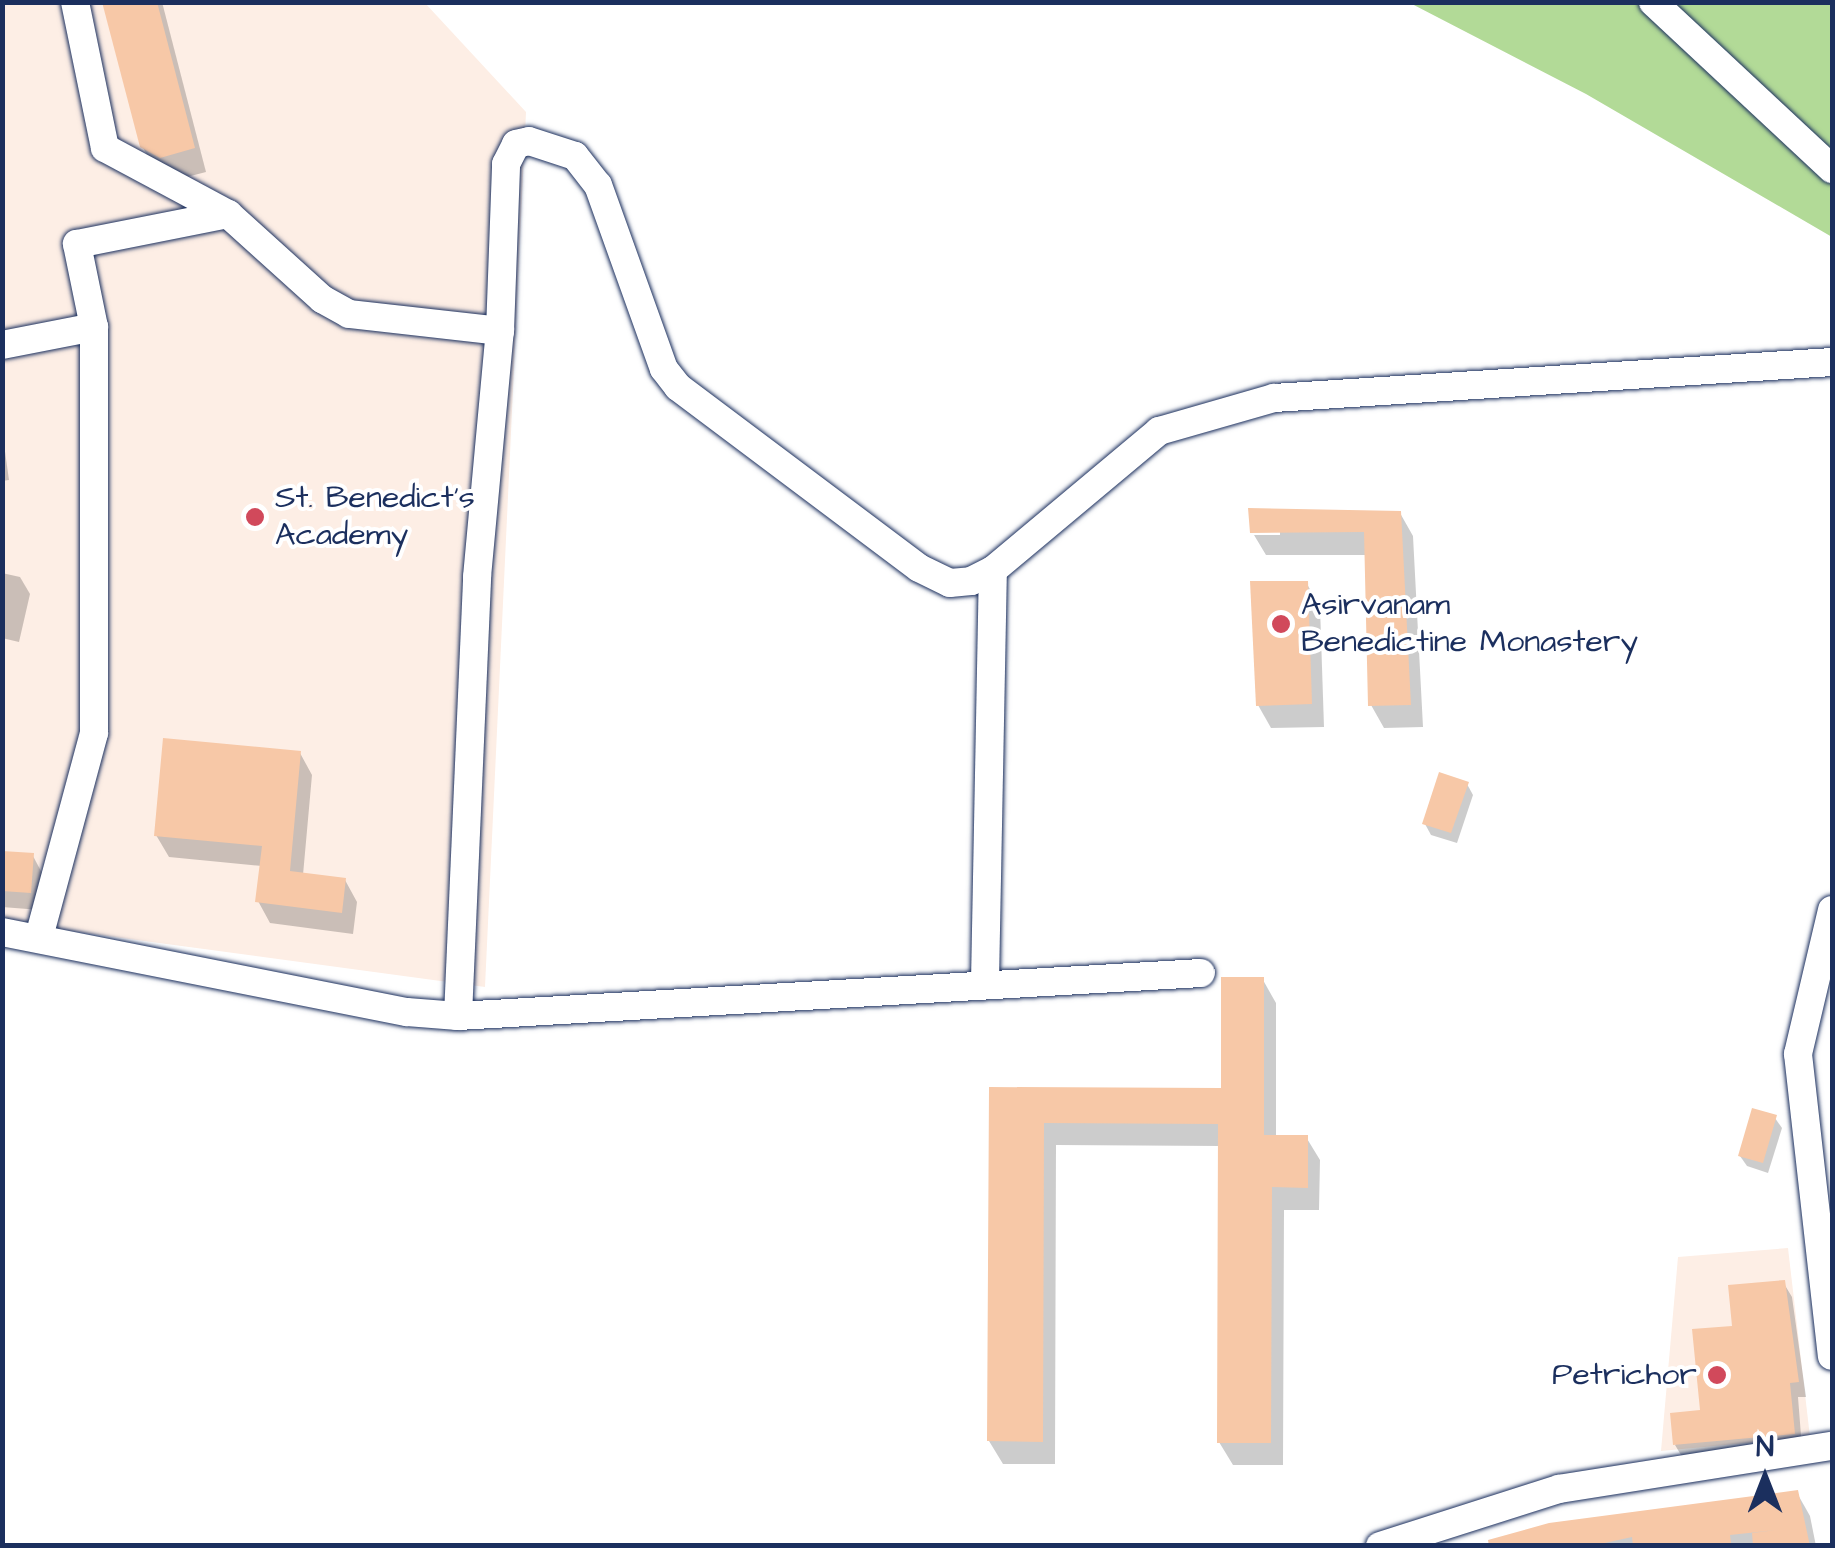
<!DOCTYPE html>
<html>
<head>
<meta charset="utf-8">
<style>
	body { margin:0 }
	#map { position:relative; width:1835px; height:1548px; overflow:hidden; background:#fff; font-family:"Architects Daughter",sans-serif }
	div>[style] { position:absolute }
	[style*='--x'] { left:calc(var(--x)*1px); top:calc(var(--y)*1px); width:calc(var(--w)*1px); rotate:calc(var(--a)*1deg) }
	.built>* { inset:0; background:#fdeee5 }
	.green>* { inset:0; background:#b2da97 }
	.shadow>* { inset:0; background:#0003 }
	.building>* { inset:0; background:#f7c8a7 }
	.roads { filter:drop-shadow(0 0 2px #1b2f5e) drop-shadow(0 0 2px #1b2f5e) }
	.minor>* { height:28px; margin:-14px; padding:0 14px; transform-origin:14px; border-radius:14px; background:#fff }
	.dots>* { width:28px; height:28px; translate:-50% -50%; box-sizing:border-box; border:5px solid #fff; border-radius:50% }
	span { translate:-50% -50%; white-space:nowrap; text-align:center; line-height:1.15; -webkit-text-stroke:8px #fff; paint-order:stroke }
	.poi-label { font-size:32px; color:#1b2f5e }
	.left { translate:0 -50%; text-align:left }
	.right { translate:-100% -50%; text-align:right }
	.frame { position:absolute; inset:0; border:5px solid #1b2f5e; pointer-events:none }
	.north { position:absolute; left:1715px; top:1428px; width:100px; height:100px; -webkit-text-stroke:8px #fff; paint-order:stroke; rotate:0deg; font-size:28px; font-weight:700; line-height:40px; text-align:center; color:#1b2f5e }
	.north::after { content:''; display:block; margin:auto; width:35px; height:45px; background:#1b2f5e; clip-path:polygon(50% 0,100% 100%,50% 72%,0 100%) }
</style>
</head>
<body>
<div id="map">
	<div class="built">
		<i style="clip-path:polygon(3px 3px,425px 3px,526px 112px,485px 987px,3px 922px)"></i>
		<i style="clip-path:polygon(1788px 1248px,1810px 1437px,1661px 1451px,1678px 1257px)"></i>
	</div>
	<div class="green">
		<i style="clip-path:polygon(1410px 3px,1832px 3px,1832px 237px,1586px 94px)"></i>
	</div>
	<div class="shadow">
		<i style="clip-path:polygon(104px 2px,162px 2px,206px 172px,175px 180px,156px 170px,142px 146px)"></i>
		<i style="clip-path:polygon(2px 430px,9px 480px,2px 481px)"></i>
		<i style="clip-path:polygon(1400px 513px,1413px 536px,1423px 727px,1384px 728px,1371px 705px,1367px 555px,1266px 555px,1254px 535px,1280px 535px,1280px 531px)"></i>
		<i style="clip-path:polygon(2px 573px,20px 577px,30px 594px,19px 642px,2px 638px)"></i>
		<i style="clip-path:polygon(1307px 584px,1320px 607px,1324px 727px,1271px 728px,1258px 705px)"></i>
		<i style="clip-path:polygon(300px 753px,312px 775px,303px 875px,345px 880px,357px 902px,353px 934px,270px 923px,258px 901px,262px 866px,169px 857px,156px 835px)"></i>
		<i style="clip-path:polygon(1467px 784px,1473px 795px,1457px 843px,1431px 835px,1425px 824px)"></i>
		<i style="clip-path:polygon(2px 853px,33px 856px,42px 873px,40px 910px,2px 907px)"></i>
		<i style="clip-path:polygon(1263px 980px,1276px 1003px,1276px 1137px,1306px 1137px,1320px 1160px,1319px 1210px,1284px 1210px,1283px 1465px,1233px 1465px,1219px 1442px,1220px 1146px,1056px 1145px,1055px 1464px,1003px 1464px,989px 1441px,991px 1089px,1224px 1091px)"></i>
		<i style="clip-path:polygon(1775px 1118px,1782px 1128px,1768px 1173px,1747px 1166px,1740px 1156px)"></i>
		<i style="clip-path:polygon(1783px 1282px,1792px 1297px,1806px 1397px,1798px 1397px,1802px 1448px,1684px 1460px,1675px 1445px,1703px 1413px,1734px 1328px)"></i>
		<i style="clip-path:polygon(1797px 1493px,1810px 1516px,1816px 1546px,1478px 1546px,1549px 1525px)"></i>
	</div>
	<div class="building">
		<i style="clip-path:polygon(102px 2px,157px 2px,195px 148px,160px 158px,140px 147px)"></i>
		<i style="clip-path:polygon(1248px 508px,1401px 511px,1411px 705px,1368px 706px,1364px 532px,1250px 533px)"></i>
		<i style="clip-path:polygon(1250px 581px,1308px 581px,1312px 704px,1256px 706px)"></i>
		<i style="clip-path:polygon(163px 738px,301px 751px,290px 871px,346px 878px,342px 913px,255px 902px,262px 846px,154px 836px)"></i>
		<i style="clip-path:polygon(1439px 772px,1469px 782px,1451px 833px,1422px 824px)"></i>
		<i style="clip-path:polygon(2px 851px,34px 853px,31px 893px,2px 891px)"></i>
		<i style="clip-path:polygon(1221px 977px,1264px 977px,1264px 1135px,1308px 1135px,1308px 1188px,1272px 1187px,1271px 1443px,1217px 1443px,1218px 1124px,1044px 1123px,1043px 1442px,987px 1441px,989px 1087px,1221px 1088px)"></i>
		<i style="clip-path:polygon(1752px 1108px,1777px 1115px,1763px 1163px,1738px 1156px)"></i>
		<i style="clip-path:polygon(1785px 1280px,1799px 1382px,1790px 1383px,1795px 1434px,1673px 1445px,1670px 1413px,1700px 1410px,1692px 1329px,1732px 1326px,1728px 1285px)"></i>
		<i style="clip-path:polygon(1798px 1490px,1810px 1546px,1753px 1546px,1752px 1533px,1776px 1530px,1730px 1535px,1731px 1543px,1710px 1546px,1633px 1546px,1632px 1537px,1591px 1546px,1489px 1546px,1488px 1540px,1549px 1523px)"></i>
	</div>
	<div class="roads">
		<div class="minor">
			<i style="--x:75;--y:2;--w:149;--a:78.4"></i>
			<i style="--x:105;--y:148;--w:140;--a:28.2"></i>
			<i style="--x:228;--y:214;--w:127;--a:42.1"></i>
			<i style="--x:322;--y:299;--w:31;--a:29"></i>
			<i style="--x:349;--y:314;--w:152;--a:6.4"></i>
			<i style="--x:1653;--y:2;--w:245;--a:43"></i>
			<i style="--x:2;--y:345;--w:94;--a:-11.1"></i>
			<i style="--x:94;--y:327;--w:85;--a:-101.6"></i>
			<i style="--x:77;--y:244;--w:154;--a:-11.2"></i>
			<i style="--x:1832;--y:910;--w:148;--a:103.3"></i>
			<i style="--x:1798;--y:1054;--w:304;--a:83.6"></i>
			<i style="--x:2;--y:932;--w:413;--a:11.2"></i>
			<i style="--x:407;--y:1012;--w:51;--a:4.5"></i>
			<i style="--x:458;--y:1016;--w:744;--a:-3.31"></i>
			<i style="--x:39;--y:937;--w:211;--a:-74.9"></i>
			<i style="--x:94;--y:733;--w:406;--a:-90"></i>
			<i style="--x:985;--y:982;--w:412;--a:-88.9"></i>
			<i style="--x:458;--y:1016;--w:439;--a:-87.5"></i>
			<i style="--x:477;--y:577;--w:247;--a:-84.7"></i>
			<i style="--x:500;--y:331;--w:167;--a:-87.9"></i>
			<i style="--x:506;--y:164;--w:22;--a:-63"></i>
			<i style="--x:516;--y:144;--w:13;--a:-13"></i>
			<i style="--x:529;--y:141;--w:48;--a:18.1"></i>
			<i style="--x:575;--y:156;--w:37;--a:52"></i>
			<i style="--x:598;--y:185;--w:195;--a:70.3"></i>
			<i style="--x:664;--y:369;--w:23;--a:52"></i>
			<i style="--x:678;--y:387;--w:301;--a:36.9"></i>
			<i style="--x:919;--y:568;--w:34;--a:26"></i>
			<i style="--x:950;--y:583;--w:21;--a:-5"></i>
			<i style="--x:971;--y:581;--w:25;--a:-27"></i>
			<i style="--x:993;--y:570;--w:217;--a:-39.9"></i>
			<i style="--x:1159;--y:431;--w:120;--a:-16"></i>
			<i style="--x:1274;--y:398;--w:559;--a:-3.69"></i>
			<i style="--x:1380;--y:1546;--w:188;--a:-17.7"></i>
			<i style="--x:1559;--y:1489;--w:276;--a:-9"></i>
		</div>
	</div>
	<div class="dots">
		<i style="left:255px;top:517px;background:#d1495b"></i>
		<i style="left:1281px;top:624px;background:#d1495b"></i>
		<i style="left:1717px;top:1375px;background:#d1495b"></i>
	</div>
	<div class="poi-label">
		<span class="left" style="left:275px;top:517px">St. Benedict's<br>Academy</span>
		<span class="left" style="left:1301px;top:624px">Asirvanam<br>Benedictine Monastery</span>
		<span class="right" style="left:1697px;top:1375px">Petrichor</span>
	</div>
	<div class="frame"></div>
	<div class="north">N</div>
</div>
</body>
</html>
